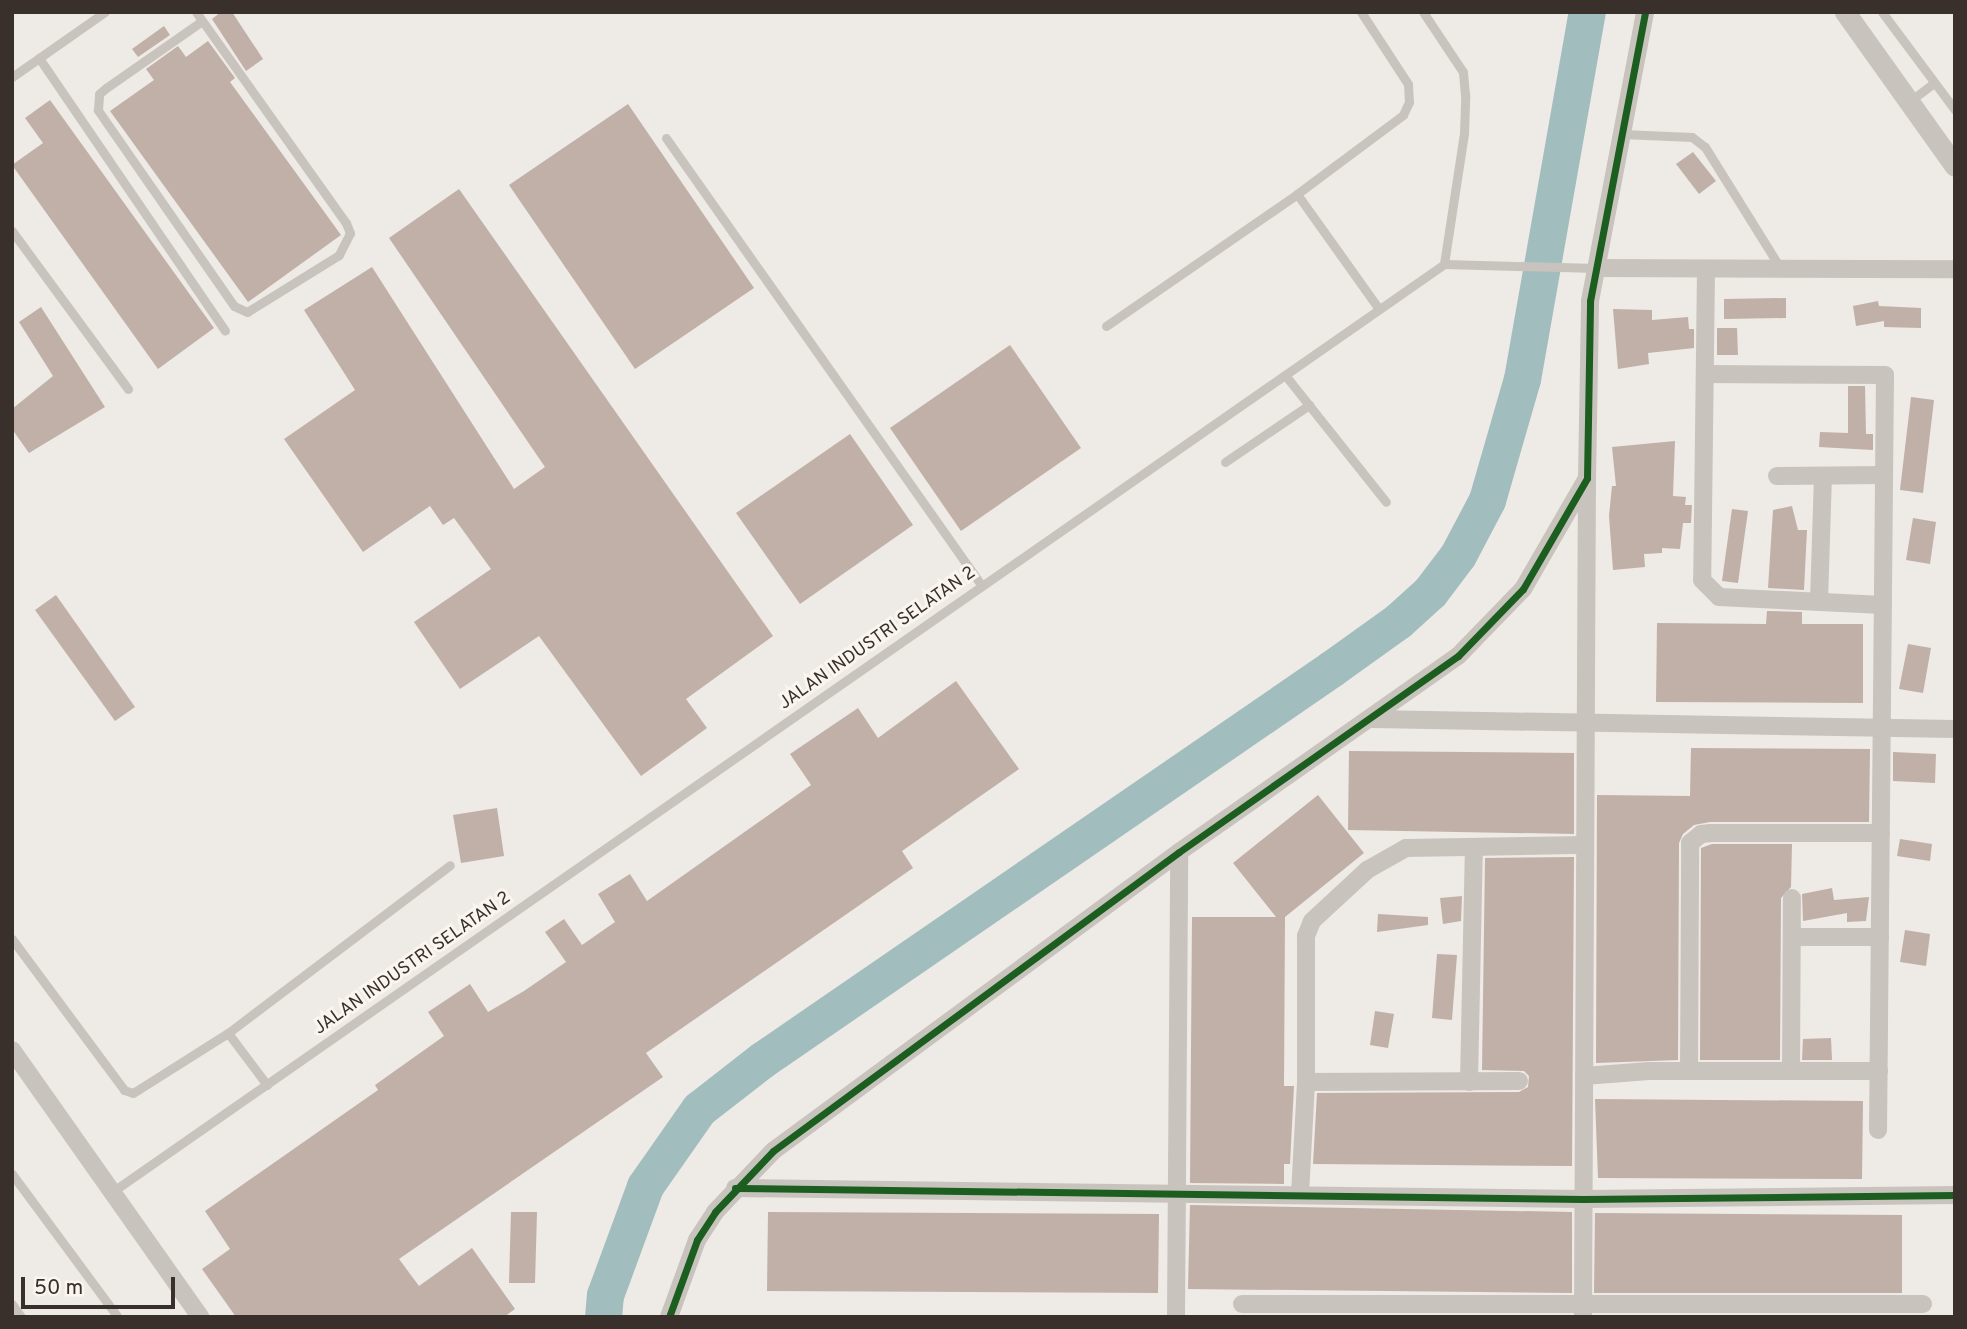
<!DOCTYPE html>
<html>
<head>
<meta charset="utf-8">
<style>
	body { margin:0 }
	#map { position:relative; width:1967px; height:1329px; overflow:hidden; background:#eeeae5; font-family:Overpass,sans-serif }
	div>[style] { position:absolute }
	[style*='--x'] { left:calc(var(--x)*1px); top:calc(var(--y)*1px); width:calc(var(--w)*1px); rotate:calc(var(--a)*1deg) }
	.river>* { height:37px; margin:-18.5px; padding:0 18.5px; transform-origin:18.5px; border-radius:18.5px; background:#a2bdbe }
	.building>* { inset:0; background:#c1b0a8 }
	.service>* { height:9px; margin:-4.5px; padding:0 4.5px; transform-origin:4.5px; border-radius:4.5px; background:#c8c3bd }
	.minor>* { height:18px; margin:-9px; padding:0 9px; transform-origin:9px; border-radius:9px; background:#c8c3bd }
	.tertiary>* { height:21px; margin:-10.5px; padding:0 10.5px; transform-origin:10.5px; border-radius:10.5px; background:#c8c3bd }
	.cycleway>* { height:7px; margin:-3.5px; padding:0 3.5px; transform-origin:3.5px; border-radius:3.5px; background:#1b5e20 }
	span { translate:-50% -50%; white-space:nowrap; text-align:center; line-height:1.15; -webkit-text-stroke:6px #faf5ee; paint-order:stroke }
	.street-label { font-size:18px; color:#39302c }
	.frame { position:absolute; inset:0; border:14px solid #39302c; pointer-events:none }
	.scale { position:absolute; left:21px; top:1277px; width:154px; height:32px; box-sizing:border-box; border:4px solid #39302c; border-top:0; padding-left:9px; font-size:21px; line-height:24px; white-space:nowrap; color:#39302c; -webkit-text-stroke:5px #faf5ee; paint-order:stroke }
</style>
</head>
<body>
<div id="map">
	<div class="river">
		<i style="--x:603;--y:1317;--w:22;--a:-85"></i>
		<i style="--x:605;--y:1295;--w:116;--a:-69.8"></i>
		<i style="--x:645;--y:1186;--w:94;--a:-55"></i>
		<i style="--x:699;--y:1109;--w:80;--a:-37.9"></i>
		<i style="--x:762;--y:1060;--w:690;--a:-34.5"></i>
		<i style="--x:1331;--y:669;--w:82;--a:-35.6"></i>
		<i style="--x:1398;--y:621;--w:43;--a:-42.2"></i>
		<i style="--x:1430;--y:592;--w:46;--a:-52.9"></i>
		<i style="--x:1458;--y:555;--w:62;--a:-62.2"></i>
		<i style="--x:1487;--y:500;--w:126;--a:-73.9"></i>
		<i style="--x:1522;--y:379;--w:373;--a:-80"></i>
	</div>
	<div class="building">
		<i style="clip-path:polygon(221px 12px,232px 12px,263px 59px,246px 71px,212px 19px)"></i>
		<i style="clip-path:polygon(164px 26px,170px 35px,138px 57px,132px 49px)"></i>
		<i style="clip-path:polygon(208px 41px,235px 78px,230px 82px,341px 235px,248px 302px,110px 111px,154px 80px,146px 69px,178px 46px,186px 57px)"></i>
		<i style="clip-path:polygon(50px 100px,214px 328px,158px 369px,12px 165px,43px 143px,25px 118px)"></i>
		<i style="clip-path:polygon(628px 104px,754px 288px,635px 369px,509px 185px)"></i>
		<i style="clip-path:polygon(1693px 152px,1716px 181px,1699px 194px,1676px 164px)"></i>
		<i style="clip-path:polygon(459px 189px,773px 636px,686px 699px,707px 728px,641px 776px,539px 636px,460px 689px,414px 622px,491px 569px,454px 518px,443px 525px,430px 506px,363px 552px,284px 439px,355px 390px,304px 310px,372px 267px,514px 489px,545px 467px,389px 238px)"></i>
		<i style="clip-path:polygon(1786px 298px,1786px 318px,1724px 319px,1724px 299px)"></i>
		<i style="clip-path:polygon(1878px 301px,1879px 306px,1921px 308px,1921px 328px,1884px 327px,1884px 321px,1856px 326px,1853px 306px)"></i>
		<i style="clip-path:polygon(41px 307px,105px 407px,29px 453px,12px 429px,12px 409px,53px 376px,19px 322px)"></i>
		<i style="clip-path:polygon(1613px 309px,1652px 310px,1652px 320px,1688px 317px,1689px 329px,1694px 329px,1694px 348px,1648px 353px,1649px 364px,1618px 369px)"></i>
		<i style="clip-path:polygon(1717px 328px,1737px 328px,1738px 355px,1717px 355px)"></i>
		<i style="clip-path:polygon(1010px 345px,1081px 448px,961px 531px,890px 428px)"></i>
		<i style="clip-path:polygon(1848px 386px,1865px 386px,1866px 434px,1873px 434px,1873px 450px,1819px 447px,1820px 432px,1848px 433px)"></i>
		<i style="clip-path:polygon(1911px 397px,1934px 400px,1923px 493px,1900px 490px)"></i>
		<i style="clip-path:polygon(850px 434px,913px 525px,800px 604px,736px 513px)"></i>
		<i style="clip-path:polygon(1675px 441px,1673px 496px,1686px 497px,1685px 505px,1692px 505px,1691px 523px,1683px 523px,1680px 549px,1662px 548px,1662px 553px,1644px 554px,1645px 567px,1613px 570px,1609px 516px,1612px 486px,1616px 486px,1612px 447px)"></i>
		<i style="clip-path:polygon(1792px 506px,1798px 530px,1807px 530px,1804px 590px,1768px 588px,1773px 510px)"></i>
		<i style="clip-path:polygon(1732px 509px,1748px 511px,1738px 583px,1722px 581px)"></i>
		<i style="clip-path:polygon(1913px 518px,1936px 522px,1930px 564px,1906px 560px)"></i>
		<i style="clip-path:polygon(56px 595px,135px 707px,115px 721px,35px 610px)"></i>
		<i style="clip-path:polygon(1767px 611px,1802px 612px,1802px 624px,1863px 624px,1863px 703px,1656px 702px,1657px 623px,1766px 624px)"></i>
		<i style="clip-path:polygon(1908px 644px,1931px 648px,1923px 693px,1899px 689px)"></i>
		<i style="clip-path:polygon(956px 681px,1019px 769px,902px 851px,913px 868px,646px 1053px,663px 1077px,399px 1259px,419px 1286px,472px 1248px,515px 1309px,504px 1317px,236px 1317px,202px 1269px,230px 1249px,205px 1211px,378px 1090px,375px 1085px,444px 1036px,428px 1012px,470px 984px,488px 1012px,524px 991px,566px 962px,545px 932px,564px 919px,582px 945px,615px 922px,598px 894px,630px 874px,647px 901px,811px 785px,790px 754px,858px 708px,878px 738px)"></i>
		<i style="clip-path:polygon(1691px 748px,1870px 749px,1869px 822px,1710px 822px,1694px 825px,1683px 834px,1679px 843px,1678px 1060px,1596px 1063px,1597px 795px,1690px 796px)"></i>
		<i style="clip-path:polygon(1349px 751px,1574px 753px,1574px 834px,1348px 830px)"></i>
		<i style="clip-path:polygon(1893px 752px,1936px 754px,1935px 783px,1893px 781px)"></i>
		<i style="clip-path:polygon(1318px 795px,1364px 853px,1285px 917px,1284px 1086px,1294px 1086px,1290px 1164px,1284px 1164px,1284px 1184px,1190px 1183px,1192px 917px,1276px 917px,1233px 863px)"></i>
		<i style="clip-path:polygon(497px 808px,504px 856px,461px 863px,453px 815px)"></i>
		<i style="clip-path:polygon(1900px 839px,1932px 844px,1930px 861px,1897px 856px)"></i>
		<i style="clip-path:polygon(1712px 844px,1792px 844px,1791px 887px,1781px 898px,1780px 1060px,1700px 1060px,1701px 848px)"></i>
		<i style="clip-path:polygon(1574px 857px,1572px 1166px,1313px 1164px,1317px 1093px,1519px 1092px,1528px 1087px,1529px 1076px,1524px 1071px,1482px 1070px,1485px 858px)"></i>
		<i style="clip-path:polygon(1832px 888px,1834px 900px,1869px 897px,1866px 921px,1847px 922px,1847px 913px,1803px 921px,1802px 894px)"></i>
		<i style="clip-path:polygon(1462px 896px,1461px 921px,1443px 924px,1440px 898px)"></i>
		<i style="clip-path:polygon(1378px 914px,1428px 917px,1428px 925px,1377px 932px)"></i>
		<i style="clip-path:polygon(1905px 930px,1930px 934px,1926px 966px,1900px 962px)"></i>
		<i style="clip-path:polygon(1437px 954px,1457px 955px,1452px 1020px,1432px 1018px)"></i>
		<i style="clip-path:polygon(1375px 1011px,1394px 1014px,1388px 1048px,1370px 1045px)"></i>
		<i style="clip-path:polygon(1831px 1038px,1832px 1060px,1802px 1060px,1803px 1039px)"></i>
		<i style="clip-path:polygon(1595px 1099px,1863px 1101px,1862px 1179px,1598px 1178px)"></i>
		<i style="clip-path:polygon(1190px 1205px,1572px 1212px,1572px 1293px,1188px 1289px)"></i>
		<i style="clip-path:polygon(511px 1212px,537px 1212px,535px 1283px,509px 1283px)"></i>
		<i style="clip-path:polygon(768px 1212px,1159px 1214px,1158px 1293px,767px 1291px)"></i>
		<i style="clip-path:polygon(1595px 1213px,1902px 1215px,1902px 1293px,1594px 1293px)"></i>
		<i style="clip-path:polygon(1306px 1315px,1572px 1315px,1306px 1317px)"></i>
		<i style="clip-path:polygon(1873px 1315px,1873px 1317px,1594px 1317px,1594px 1315px)"></i>
	</div>
	<div class="service">
		<i style="--x:196;--y:12;--w:259;--a:54.6"></i>
		<i style="--x:346;--y:223;--w:11;--a:68"></i>
		<i style="--x:350;--y:233;--w:25;--a:117"></i>
		<i style="--x:339;--y:255;--w:108;--a:148.2"></i>
		<i style="--x:247;--y:312;--w:14;--a:-155"></i>
		<i style="--x:234;--y:306;--w:239;--a:-124.8"></i>
		<i style="--x:98;--y:110;--w:16;--a:-86"></i>
		<i style="--x:99;--y:94;--w:9;--a:-41"></i>
		<i style="--x:106;--y:88;--w:117;--a:-34.9"></i>
		<i style="--x:1361;--y:12;--w:86;--a:56.9"></i>
		<i style="--x:1408;--y:84;--w:18;--a:87"></i>
		<i style="--x:1409;--y:102;--w:14;--a:115"></i>
		<i style="--x:1403;--y:115;--w:132;--a:143.3"></i>
		<i style="--x:1297;--y:194;--w:141;--a:54.5"></i>
		<i style="--x:1882;--y:12;--w:122;--a:53.3"></i>
		<i style="--x:39;--y:58;--w:330;--a:55.7"></i>
		<i style="--x:12;--y:77;--w:113;--a:-35"></i>
		<i style="--x:1910;--y:101;--w:30;--a:-37"></i>
		<i style="--x:1622;--y:134;--w:70;--a:2.5"></i>
		<i style="--x:1692;--y:137;--w:16;--a:38"></i>
		<i style="--x:1705;--y:147;--w:144;--a:58.1"></i>
		<i style="--x:666;--y:138;--w:548;--a:54.8"></i>
		<i style="--x:12;--y:231;--w:196;--a:53.7"></i>
		<i style="--x:1444;--y:264;--w:152;--a:1.5"></i>
		<i style="--x:1106;--y:326;--w:232;--a:-34.6"></i>
		<i style="--x:1285;--y:375;--w:162;--a:51.5"></i>
		<i style="--x:1225;--y:462;--w:102;--a:-34.2"></i>
		<i style="--x:12;--y:939;--w:188;--a:53.4"></i>
		<i style="--x:124;--y:1090;--w:9;--a:18"></i>
		<i style="--x:133;--y:1093;--w:112;--a:-32.3"></i>
		<i style="--x:228;--y:1033;--w:278;--a:-37.1"></i>
		<i style="--x:228;--y:1033;--w:65;--a:53.1"></i>
		<i style="--x:12;--y:1174;--w:178;--a:53.5"></i>
		<i style="--x:112;--y:1192;--w:1623;--a:-34.86"></i>
		<i style="--x:1444;--y:264;--w:133;--a:-81.3"></i>
		<i style="--x:1464;--y:133;--w:38;--a:-88"></i>
		<i style="--x:1465;--y:95;--w:23;--a:-95"></i>
		<i style="--x:1463;--y:72;--w:72;--a:-123.7"></i>
		<i style="--x:12;--y:1304;--w:16;--a:55"></i>
	</div>
	<div class="minor">
		<i style="--x:1596;--y:268;--w:359;--a:0.2"></i>
		<i style="--x:1706;--y:270;--w:310;--a:90.7"></i>
		<i style="--x:1702;--y:580;--w:24;--a:45"></i>
		<i style="--x:1719;--y:597;--w:164;--a:2.8"></i>
		<i style="--x:1705;--y:374;--w:180;--a:0.3"></i>
		<i style="--x:1885;--y:375;--w:755;--a:90.53"></i>
		<i style="--x:1777;--y:476;--w:107;--a:-0.5"></i>
		<i style="--x:1819;--y:602;--w:124;--a:-88.2"></i>
		<i style="--x:1372;--y:719;--w:583;--a:0.98"></i>
		<i style="--x:1792;--y:937;--w:88;--a:0"></i>
		<i style="--x:12;--y:1050;--w:327;--a:54.8"></i>
		<i style="--x:1689;--y:1071;--w:228;--a:-89.7"></i>
		<i style="--x:1690;--y:843;--w:14;--a:-39"></i>
		<i style="--x:1701;--y:834;--w:10;--a:-6"></i>
		<i style="--x:1711;--y:833;--w:170;--a:0"></i>
		<i style="--x:1791;--y:1071;--w:173;--a:-89.7"></i>
		<i style="--x:1584;--y:1076;--w:65;--a:-4.4"></i>
		<i style="--x:1649;--y:1071;--w:230;--a:0"></i>
		<i style="--x:1306;--y:1082;--w:213;--a:-0.3"></i>
		<i style="--x:1469;--y:1082;--w:235;--a:-88.8"></i>
		<i style="--x:735;--y:1188;--w:848;--a:0.74"></i>
		<i style="--x:1583;--y:1199;--w:372;--a:-0.6"></i>
		<i style="--x:1300;--y:1194;--w:112;--a:-86.9"></i>
		<i style="--x:1306;--y:1082;--w:146;--a:-90"></i>
		<i style="--x:1306;--y:936;--w:16;--a:-68"></i>
		<i style="--x:1312;--y:921;--w:75;--a:-42.8"></i>
		<i style="--x:1367;--y:870;--w:45;--a:-29.4"></i>
		<i style="--x:1406;--y:848;--w:179;--a:-1"></i>
		<i style="--x:1242;--y:1304;--w:681;--a:0"></i>
		<i style="--x:669;--y:1317;--w:82;--a:-70"></i>
		<i style="--x:697;--y:1240;--w:33;--a:-57"></i>
		<i style="--x:715;--y:1212;--w:84;--a:-46.4"></i>
		<i style="--x:773;--y:1151;--w:504;--a:-36.37"></i>
		<i style="--x:1179;--y:852;--w:341;--a:-35.1"></i>
		<i style="--x:1458;--y:656;--w:93;--a:-45.9"></i>
		<i style="--x:1523;--y:589;--w:128;--a:-60"></i>
		<i style="--x:1587;--y:478;--w:177;--a:-89"></i>
		<i style="--x:1590;--y:301;--w:294;--a:-79.2"></i>
		<i style="--x:1176;--y:1317;--w:465;--a:-89.6"></i>
		<i style="--x:1583;--y:1317;--w:835;--a:-89.73"></i>
	</div>
	<div class="tertiary">
		<i style="--x:1845;--y:12;--w:189;--a:54.5"></i>
	</div>
	<div class="cycleway">
		<i style="--x:735;--y:1188;--w:848;--a:0.74"></i>
		<i style="--x:1583;--y:1199;--w:372;--a:-0.6"></i>
		<i style="--x:669;--y:1317;--w:82;--a:-70"></i>
		<i style="--x:697;--y:1240;--w:33;--a:-57"></i>
		<i style="--x:715;--y:1212;--w:84;--a:-46.4"></i>
		<i style="--x:773;--y:1151;--w:504;--a:-36.37"></i>
		<i style="--x:1179;--y:852;--w:341;--a:-35.1"></i>
		<i style="--x:1458;--y:656;--w:93;--a:-45.9"></i>
		<i style="--x:1523;--y:589;--w:128;--a:-60"></i>
		<i style="--x:1587;--y:478;--w:177;--a:-89"></i>
		<i style="--x:1590;--y:301;--w:294;--a:-79.2"></i>
	</div>
	<div class="street-label">
		<span style="left:878px;top:639px;rotate:-35deg">JALAN INDUSTRI SELATAN 2</span>
		<span style="left:413px;top:964px;rotate:-35deg">JALAN INDUSTRI SELATAN 2</span>
	</div>
	<div class="frame"></div>
	<div class="scale">50 m</div>
</div>
</body>
</html>
